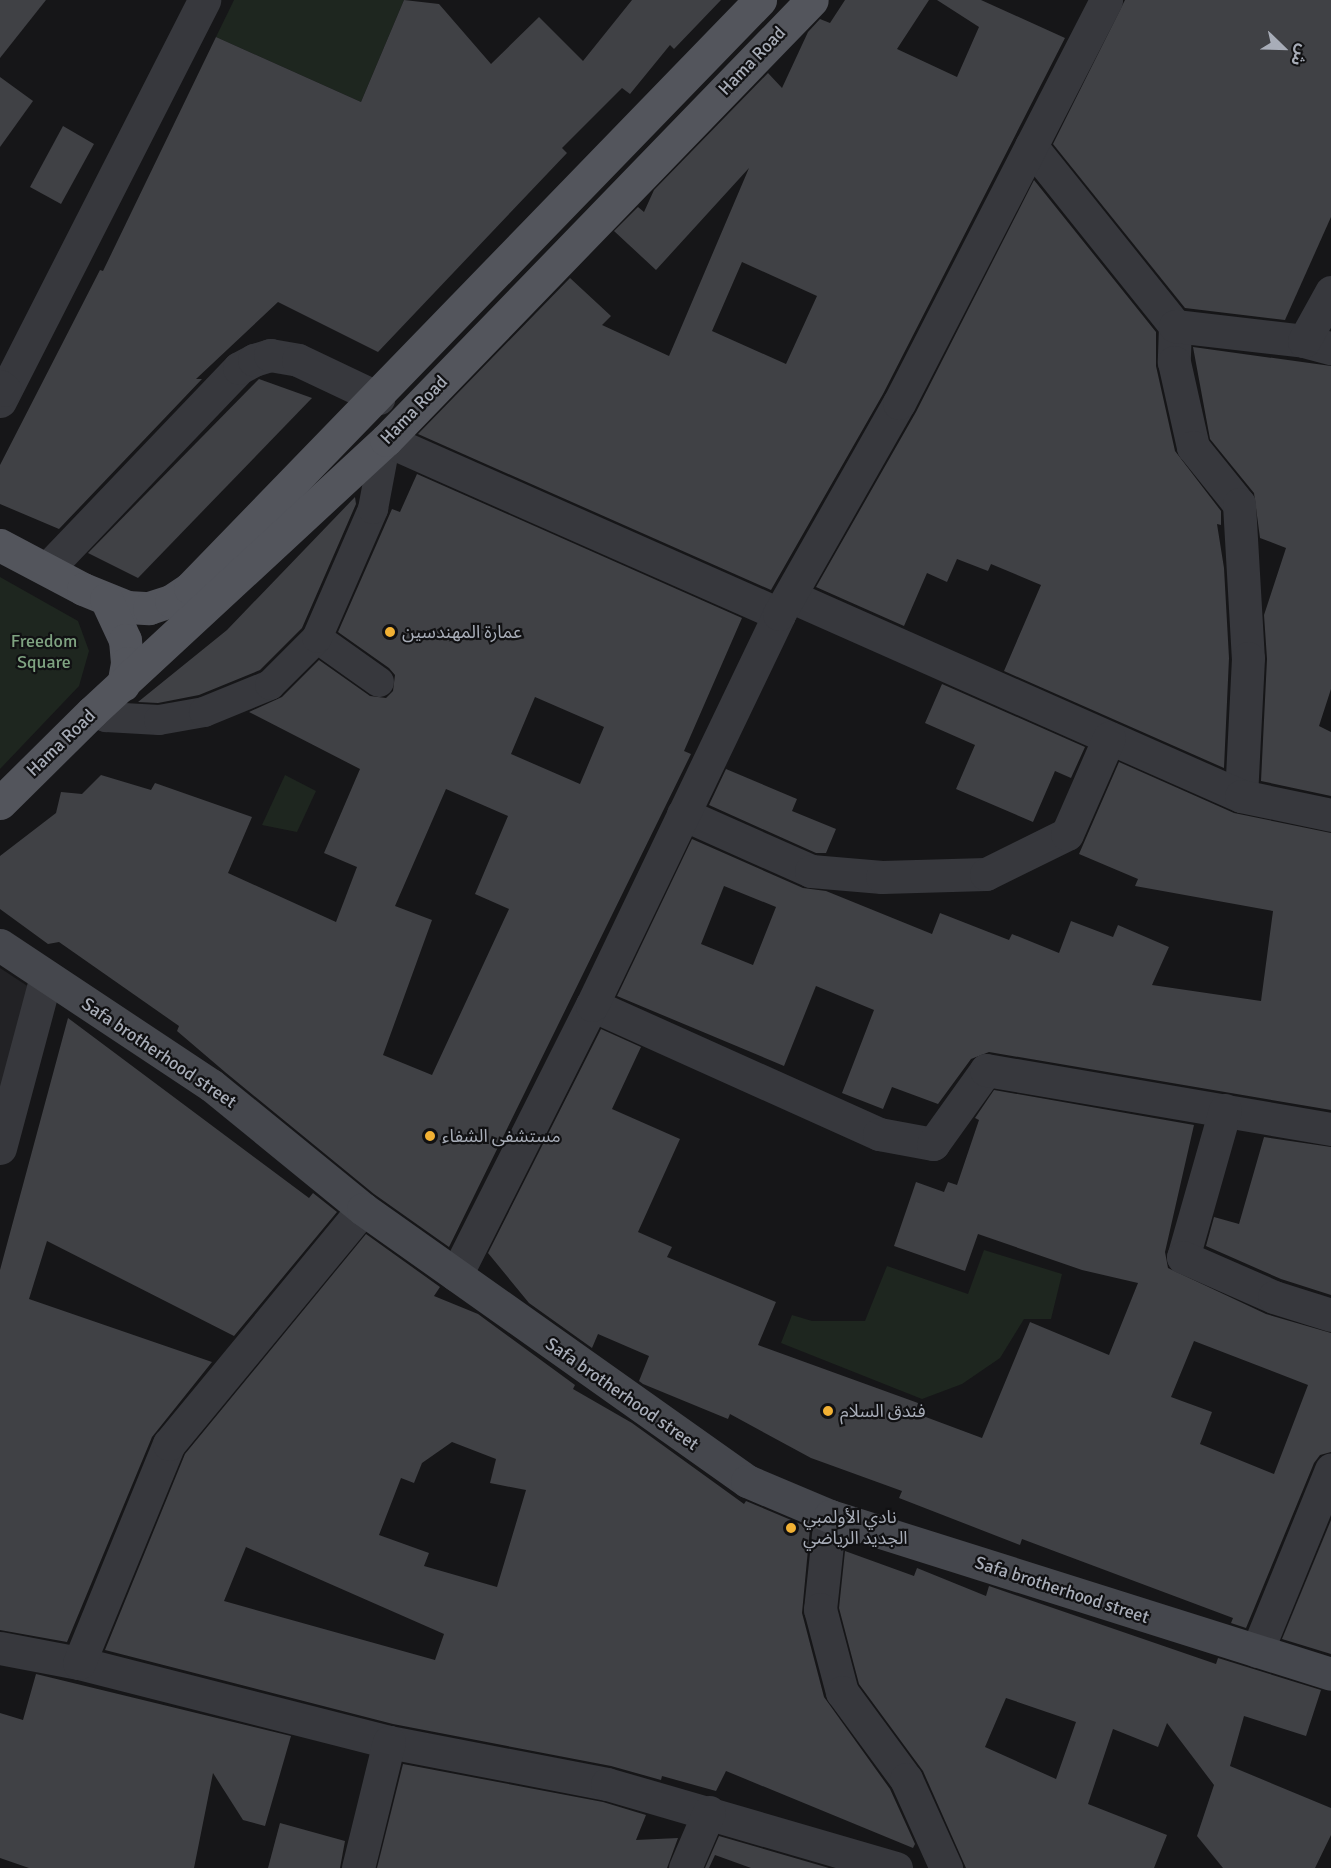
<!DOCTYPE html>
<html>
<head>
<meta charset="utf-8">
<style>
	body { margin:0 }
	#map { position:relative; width:1331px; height:1868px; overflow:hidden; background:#161618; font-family:Signika,"Noto Sans Arabic",sans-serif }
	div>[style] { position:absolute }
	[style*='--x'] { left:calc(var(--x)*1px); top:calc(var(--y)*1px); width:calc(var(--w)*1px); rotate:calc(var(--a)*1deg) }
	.built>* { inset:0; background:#222225 }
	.green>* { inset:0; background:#1e261f }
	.building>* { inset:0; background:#404145 }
	.pedestrian>* { height:30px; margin:-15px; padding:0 15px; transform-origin:15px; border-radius:15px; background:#37383d }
	.minor>* { height:33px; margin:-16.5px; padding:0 16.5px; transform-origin:16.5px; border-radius:16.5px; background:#37383d }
	.tertiary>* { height:33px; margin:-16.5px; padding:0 16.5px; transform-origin:16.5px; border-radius:16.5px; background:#37383d }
	.secondary>* { height:33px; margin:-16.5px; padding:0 16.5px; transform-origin:16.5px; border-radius:16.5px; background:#45474d }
	.primary>* { height:33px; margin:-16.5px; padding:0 16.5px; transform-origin:16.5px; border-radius:16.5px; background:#53555c }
	.dots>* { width:16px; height:16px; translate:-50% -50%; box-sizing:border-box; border:3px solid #111113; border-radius:50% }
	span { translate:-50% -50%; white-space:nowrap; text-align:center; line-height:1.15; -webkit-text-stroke:4.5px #111113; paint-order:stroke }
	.street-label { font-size:18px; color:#a8adb8 }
	.poi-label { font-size:18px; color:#a8adb8 }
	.left { translate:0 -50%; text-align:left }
	.park-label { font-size:18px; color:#7fa381 }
	.north { position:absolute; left:1253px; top:18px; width:60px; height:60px; -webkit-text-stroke:4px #111113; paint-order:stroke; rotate:113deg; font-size:16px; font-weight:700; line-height:24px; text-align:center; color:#a8adb8 }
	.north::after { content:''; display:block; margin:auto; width:21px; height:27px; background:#a8adb8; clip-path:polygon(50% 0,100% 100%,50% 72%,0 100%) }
</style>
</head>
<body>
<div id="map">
	<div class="built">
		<i style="clip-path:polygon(0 968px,32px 989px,0 1106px)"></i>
	</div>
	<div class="green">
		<i style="clip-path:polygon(234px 0,404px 0,361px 102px,216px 37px)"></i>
		<i style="clip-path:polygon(0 577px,78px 621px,89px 651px,79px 686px,0 769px)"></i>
		<i style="clip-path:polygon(285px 775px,316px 791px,297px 832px,262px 825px)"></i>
		<i style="clip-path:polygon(984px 1250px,1062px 1274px,1051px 1319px,1024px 1319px,1000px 1358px,962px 1384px,922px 1399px,781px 1343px,792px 1315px,812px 1321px,865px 1321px,887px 1266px,968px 1294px)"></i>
	</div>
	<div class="building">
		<i style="clip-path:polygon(0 0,46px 0,0 58px)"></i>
		<i style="clip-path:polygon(404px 0,439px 4px,491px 64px,539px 17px,583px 61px,632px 0,721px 0,674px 49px,670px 45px,630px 94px,622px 88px,562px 148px,567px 153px,378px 352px,278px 302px,196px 379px,202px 379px,59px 529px,0 504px,0 465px,100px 270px,103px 271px,216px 37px,361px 102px)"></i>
		<i style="clip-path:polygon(evenodd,845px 0,929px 0,897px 49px,957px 77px,979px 27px,937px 0,981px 0,1065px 38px,883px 394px,771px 590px,418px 434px,570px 278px,611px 316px,602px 325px,669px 356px,749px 168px,656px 270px,614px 231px,638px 207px,644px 212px,654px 190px,768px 73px,782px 88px,808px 32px,820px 19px,830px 23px,845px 0,742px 262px,817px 296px,786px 364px,712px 331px,742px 262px)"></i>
		<i style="clip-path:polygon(1125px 0,1331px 0,1331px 217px,1285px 320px,1185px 308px,1053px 144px)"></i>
		<i style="clip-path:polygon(0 77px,33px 101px,0 147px)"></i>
		<i style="clip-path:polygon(63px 126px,94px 144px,61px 204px,30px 187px)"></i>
		<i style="clip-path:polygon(1034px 180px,1156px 332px,1156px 366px,1175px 451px,1221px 511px,1221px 525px,1217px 524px,1224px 568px,1229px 658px,1224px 768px,1004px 671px,1041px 585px,991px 564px,988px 571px,957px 559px,947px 582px,927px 573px,904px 626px,816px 587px,916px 412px)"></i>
		<i style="clip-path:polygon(1193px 347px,1331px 366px,1331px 689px,1319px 726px,1331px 732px,1331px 796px,1261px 781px,1267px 659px,1264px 615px,1286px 548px,1260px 538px,1254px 493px,1210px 439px)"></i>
		<i style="clip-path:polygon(259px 379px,312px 398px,138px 578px,88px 553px)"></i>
		<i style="clip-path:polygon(evenodd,417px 474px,742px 618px,684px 751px,691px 754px,449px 1247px,374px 1194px,225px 1072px,177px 1031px,179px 1026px,59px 942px,48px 944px,0 909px,0 856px,56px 813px,61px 792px,82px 794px,101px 775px,151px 790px,155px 783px,252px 817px,228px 873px,336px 922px,357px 867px,324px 853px,360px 769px,249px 712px,282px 697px,319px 660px,370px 696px,386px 698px,393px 691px,395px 675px,389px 668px,338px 632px,392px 509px,400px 512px,417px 474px,535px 697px,604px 727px,580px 784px,511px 754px,535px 697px,417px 474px,446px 789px,508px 816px,475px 894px,509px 909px,432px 1075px,383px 1055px,432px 920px,395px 906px,446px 789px)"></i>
		<i style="clip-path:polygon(355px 497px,356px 504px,302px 628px,260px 670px,199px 695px,158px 703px,138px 702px,227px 630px)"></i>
		<i style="clip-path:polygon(942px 684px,1085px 747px,1071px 778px,1055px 771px,1033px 822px,956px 789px,975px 745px,925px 723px)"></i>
		<i style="clip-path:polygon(evenodd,1119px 762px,1234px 813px,1331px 833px,1331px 1110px,989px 1052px,971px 1059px,938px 1104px,892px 1087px,883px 1109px,842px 1093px,874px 1010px,816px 986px,784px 1066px,617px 996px,692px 839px,803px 888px,826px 891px,932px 934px,940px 913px,1009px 940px,1012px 934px,1059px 953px,1071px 921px,1113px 937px,1118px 925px,1169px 947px,1152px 985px,1261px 1001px,1273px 911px,1135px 886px,1138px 879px,1079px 854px,1119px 762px,724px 886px,776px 907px,753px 965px,701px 944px,724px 886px)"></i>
		<i style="clip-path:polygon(726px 769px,797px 799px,792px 811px,836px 829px,826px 853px,816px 853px,709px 805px)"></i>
		<i style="clip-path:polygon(68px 1018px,309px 1198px,313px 1193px,337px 1212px,234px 1336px,47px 1241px,29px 1299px,212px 1362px,152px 1437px,67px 1642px,0 1630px,0 1270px)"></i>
		<i style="clip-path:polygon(evenodd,601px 1029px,641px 1047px,612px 1109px,680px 1139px,638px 1232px,672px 1247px,667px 1257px,776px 1302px,758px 1345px,918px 1403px,915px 1413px,982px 1438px,1030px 1322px,1109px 1355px,1138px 1283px,1082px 1270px,978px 1234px,965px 1271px,894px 1246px,916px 1182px,944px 1192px,948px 1182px,957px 1185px,979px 1120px,975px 1118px,994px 1090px,1194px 1125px,1165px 1252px,1168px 1268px,1266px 1314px,1331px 1333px,1331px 1452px,1320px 1455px,1314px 1463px,1246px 1628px,1231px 1623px,1233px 1618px,1022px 1539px,1020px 1545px,899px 1498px,902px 1491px,811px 1458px,730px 1414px,728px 1419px,643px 1384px,639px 1381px,649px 1356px,598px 1334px,592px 1348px,529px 1303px,488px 1253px,601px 1029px,1194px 1341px,1308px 1385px,1274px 1474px,1200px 1444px,1212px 1412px,1171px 1397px,1194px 1341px)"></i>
		<i style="clip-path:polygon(1264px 1137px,1331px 1147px,1331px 1295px,1281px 1279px,1206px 1246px,1214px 1217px,1239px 1224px)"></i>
		<i style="clip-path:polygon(evenodd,366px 1234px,440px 1287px,434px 1296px,478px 1314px,575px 1385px,573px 1389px,632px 1423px,744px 1504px,746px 1501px,810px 1528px,802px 1613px,824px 1697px,890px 1789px,915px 1844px,913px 1848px,726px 1771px,716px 1791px,662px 1776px,661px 1780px,611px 1766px,393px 1724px,105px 1650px,185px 1454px,366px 1234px,452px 1442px,496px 1459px,490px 1483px,526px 1490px,497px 1587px,424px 1566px,429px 1553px,379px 1535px,401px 1478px,414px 1483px,422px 1463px,452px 1442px,366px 1234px,246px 1547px,444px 1634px,435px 1660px,224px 1601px,246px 1547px)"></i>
		<i style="clip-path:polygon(1331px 1520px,1331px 1654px,1282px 1639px)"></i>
		<i style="clip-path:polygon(evenodd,845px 1551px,914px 1576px,917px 1568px,986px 1596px,989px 1586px,1216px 1664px,1218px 1658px,1321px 1690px,1306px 1736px,1244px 1716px,1230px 1766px,1331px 1808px,1331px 1835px,1315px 1868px,1223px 1868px,1197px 1836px,1214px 1785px,1167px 1723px,1158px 1747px,1113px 1729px,1088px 1804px,1167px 1835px,1154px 1868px,966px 1868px,923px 1771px,859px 1684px,839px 1608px,845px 1551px,1006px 1698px,1076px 1722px,1056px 1779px,985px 1747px,1006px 1698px)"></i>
		<i style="clip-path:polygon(36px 1674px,291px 1736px,265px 1826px,243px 1820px,213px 1773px,194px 1868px,29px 1868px,0 1858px,0 1713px,23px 1720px)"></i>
		<i style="clip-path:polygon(403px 1764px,603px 1802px,646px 1815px,636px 1840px,678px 1838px,667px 1868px,377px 1868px)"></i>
		<i style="clip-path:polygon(280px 1823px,345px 1841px,340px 1868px,268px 1868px)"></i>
		<i style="clip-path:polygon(719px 1836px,829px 1868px,751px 1868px,715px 1855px,709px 1868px,705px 1868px)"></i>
	</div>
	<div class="pedestrian">
		<i style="--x:317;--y:638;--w:76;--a:35.4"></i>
		<i style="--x:92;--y:712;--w:15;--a:20"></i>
		<i style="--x:106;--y:717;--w:53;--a:3.2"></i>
		<i style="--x:159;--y:720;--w:46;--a:-10.1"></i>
		<i style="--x:204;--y:712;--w:71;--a:-22.2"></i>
		<i style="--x:270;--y:685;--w:66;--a:-45"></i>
		<i style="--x:317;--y:638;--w:141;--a:-66.5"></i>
		<i style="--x:373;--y:509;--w:70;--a:-79.3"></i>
	</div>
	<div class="minor">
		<i style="--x:1031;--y:146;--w:231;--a:51.3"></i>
		<i style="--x:1175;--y:326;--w:36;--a:92"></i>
		<i style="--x:1174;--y:362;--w:87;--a:77.4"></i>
		<i style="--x:1193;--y:447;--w:73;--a:51.1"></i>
		<i style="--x:1239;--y:504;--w:154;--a:86.7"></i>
		<i style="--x:1248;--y:658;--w:138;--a:92.9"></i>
		<i style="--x:1175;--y:326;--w:130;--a:6.6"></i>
		<i style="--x:1304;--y:341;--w:28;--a:15"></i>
		<i style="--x:1304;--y:341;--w:56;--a:-61.1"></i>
		<i style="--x:0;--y:401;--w:450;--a:-63"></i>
		<i style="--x:386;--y:440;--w:430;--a:23.9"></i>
		<i style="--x:792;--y:597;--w:491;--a:23.9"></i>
		<i style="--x:1241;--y:796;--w:92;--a:11.9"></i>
		<i style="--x:683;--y:814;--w:140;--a:24"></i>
		<i style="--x:811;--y:871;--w:71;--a:4.8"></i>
		<i style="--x:882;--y:877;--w:104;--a:-1.7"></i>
		<i style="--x:986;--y:874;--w:90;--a:-26.3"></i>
		<i style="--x:1067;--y:834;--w:105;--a:-66.4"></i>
		<i style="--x:592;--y:1005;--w:315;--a:24.2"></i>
		<i style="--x:879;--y:1134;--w:55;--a:10.5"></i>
		<i style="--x:933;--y:1144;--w:91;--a:-54.4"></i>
		<i style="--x:986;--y:1070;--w:350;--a:9.7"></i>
		<i style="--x:1225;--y:1110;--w:153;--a:105.9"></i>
		<i style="--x:1183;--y:1257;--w:99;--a:23.7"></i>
		<i style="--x:1274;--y:1297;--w:60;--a:17.5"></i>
		<i style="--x:0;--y:1148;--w:178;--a:-75"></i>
		<i style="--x:456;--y:1275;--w:302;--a:-63.3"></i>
		<i style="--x:592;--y:1005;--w:433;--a:-64.4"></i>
		<i style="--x:779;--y:614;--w:243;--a:-60.4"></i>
		<i style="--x:899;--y:403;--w:453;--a:-62.8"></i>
		<i style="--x:830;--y:1516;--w:94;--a:96.1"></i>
		<i style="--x:820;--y:1609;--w:86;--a:75.2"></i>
		<i style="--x:842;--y:1692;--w:108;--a:53.7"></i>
		<i style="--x:906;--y:1779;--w:98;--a:65.8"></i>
		<i style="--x:0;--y:1648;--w:80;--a:10.8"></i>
		<i style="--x:79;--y:1663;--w:320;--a:14.3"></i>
		<i style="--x:389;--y:1742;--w:222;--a:10.9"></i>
		<i style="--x:607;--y:1784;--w:301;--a:16.2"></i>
		<i style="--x:1257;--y:1651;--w:196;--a:-67.8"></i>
		<i style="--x:79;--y:1663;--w:237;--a:-67.7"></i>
		<i style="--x:169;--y:1444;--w:305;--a:-50.5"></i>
		<i style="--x:358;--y:1868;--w:130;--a:-76.2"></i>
		<i style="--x:685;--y:1868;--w:61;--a:-66.8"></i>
	</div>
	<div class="tertiary">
		<i style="--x:0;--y:386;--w:6;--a:39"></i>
		<i style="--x:47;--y:569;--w:278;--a:-46.3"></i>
		<i style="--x:239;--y:368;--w:17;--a:-28"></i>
		<i style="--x:254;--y:360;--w:17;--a:-17"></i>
		<i style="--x:270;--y:355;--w:28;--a:10"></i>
		<i style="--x:298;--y:360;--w:89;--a:25.4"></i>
	</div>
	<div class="secondary">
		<i style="--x:0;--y:945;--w:253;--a:33.6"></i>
		<i style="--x:211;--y:1085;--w:196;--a:39.2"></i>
		<i style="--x:363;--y:1209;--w:471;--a:35.3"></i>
		<i style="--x:747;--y:1481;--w:90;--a:22.9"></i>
		<i style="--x:830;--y:1516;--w:525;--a:17.5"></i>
	</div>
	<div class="primary">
		<i style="--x:0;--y:545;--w:94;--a:27.9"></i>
		<i style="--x:83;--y:589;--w:48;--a:22.2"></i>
		<i style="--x:127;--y:607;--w:22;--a:3"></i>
		<i style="--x:149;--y:608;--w:23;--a:-18"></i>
		<i style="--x:171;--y:601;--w:23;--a:-34"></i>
		<i style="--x:190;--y:588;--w:819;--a:-45.89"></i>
		<i style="--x:106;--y:599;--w:45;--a:65.1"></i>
		<i style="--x:125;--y:640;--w:23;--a:85"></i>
		<i style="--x:127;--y:663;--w:22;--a:100"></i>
		<i style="--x:0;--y:803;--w:129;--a:-44.7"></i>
		<i style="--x:92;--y:712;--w:401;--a:-42.8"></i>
		<i style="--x:386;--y:440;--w:612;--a:-45.93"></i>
	</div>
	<div class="dots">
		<i style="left:390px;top:632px;background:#f2b134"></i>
		<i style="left:430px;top:1136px;background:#f2b134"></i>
		<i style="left:828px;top:1411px;background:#f2b134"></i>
		<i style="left:791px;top:1528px;background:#f2b134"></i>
	</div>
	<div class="street-label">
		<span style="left:752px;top:61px;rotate:-46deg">Hama Road</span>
		<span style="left:414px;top:410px;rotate:-46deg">Hama Road</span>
		<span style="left:61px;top:743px;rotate:-44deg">Hama Road</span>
		<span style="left:159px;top:1053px;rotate:34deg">Safa brotherhood street</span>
		<span style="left:622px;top:1394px;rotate:35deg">Safa brotherhood street</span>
		<span style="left:1062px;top:1590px;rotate:18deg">Safa brotherhood street</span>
	</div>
	<div class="poi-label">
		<span class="left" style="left:402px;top:632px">عمارة المهندسين</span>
		<span class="left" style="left:442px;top:1136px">مستشفى الشفاء</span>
		<span class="left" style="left:840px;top:1411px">فندق السلام</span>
		<span class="left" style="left:803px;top:1528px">نادي الأولمبي<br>الجديد الرياضي</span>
	</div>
	<div class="park-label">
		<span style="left:44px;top:652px">Freedom<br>Square</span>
	</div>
	<div class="north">ش</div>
</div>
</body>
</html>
